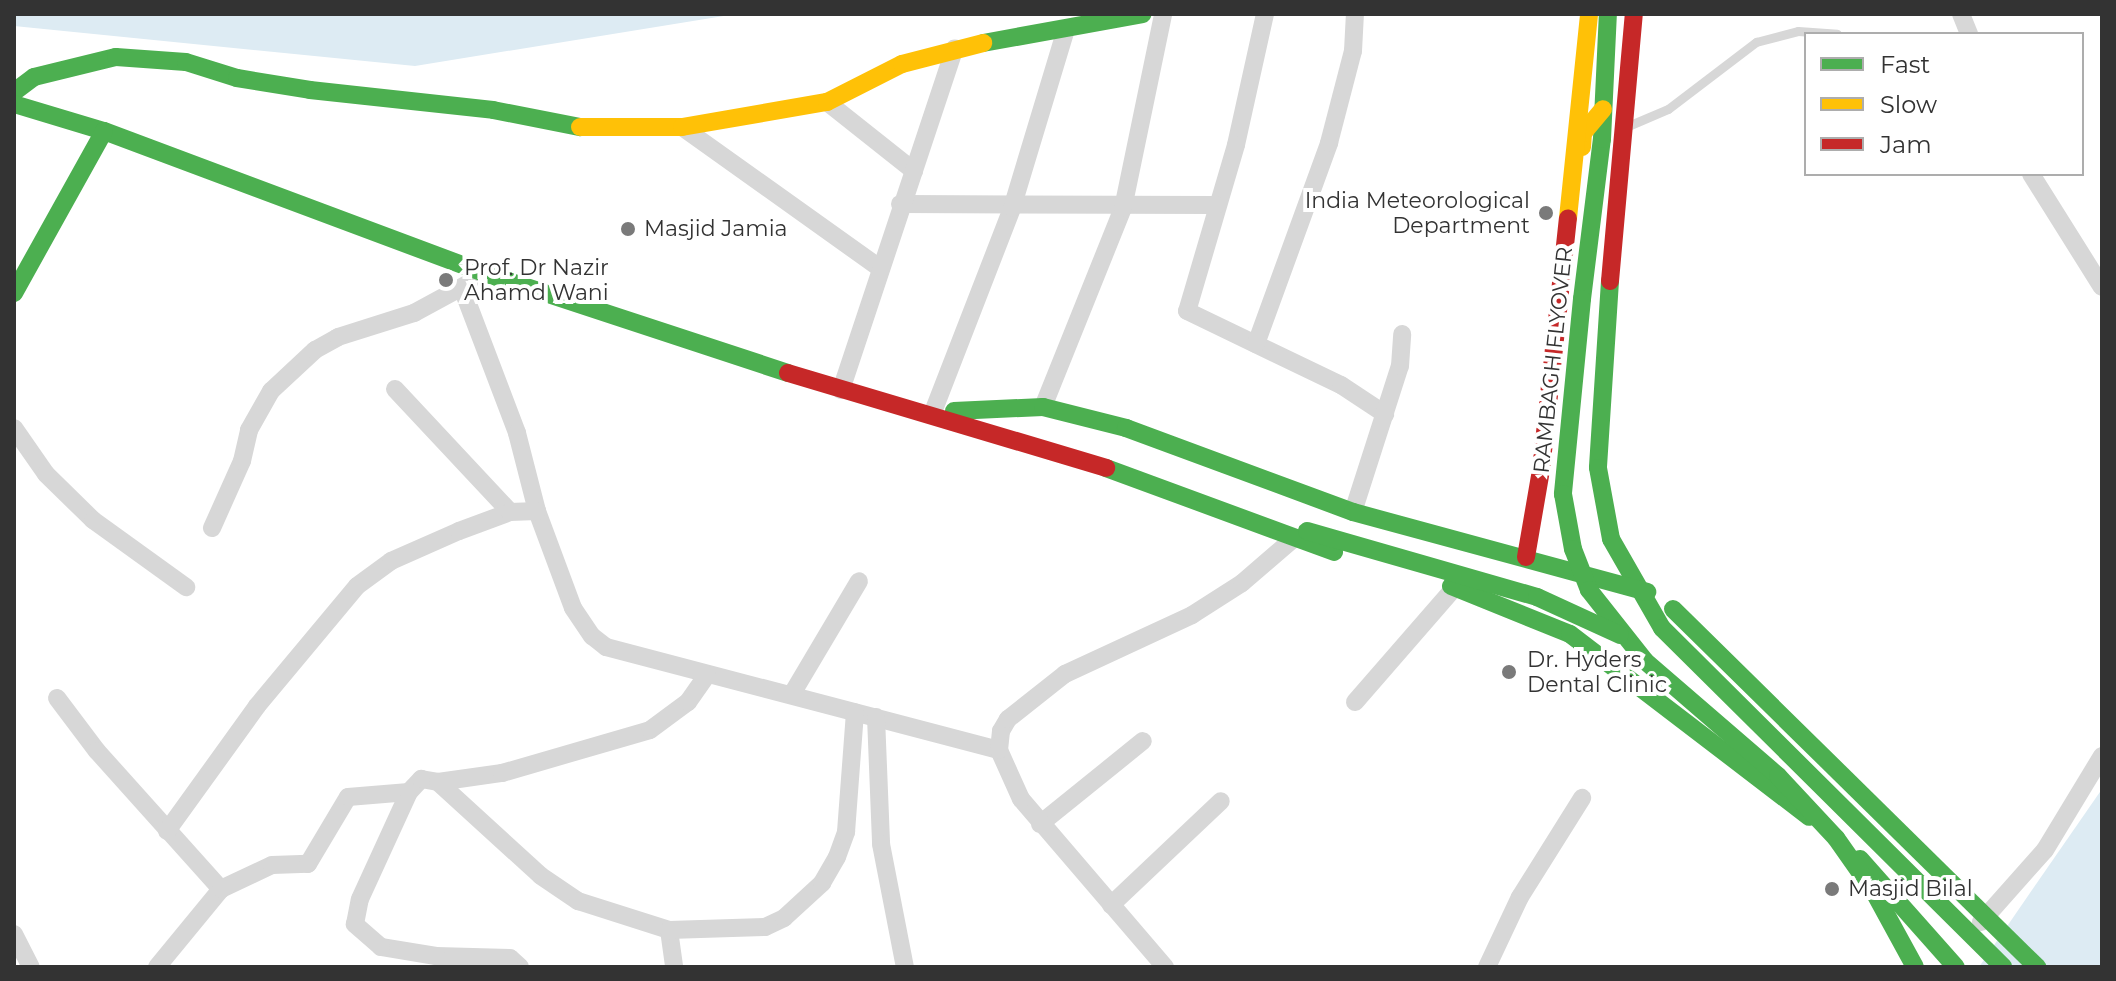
<!DOCTYPE html>
<html>
<head>
<meta charset="utf-8">
<style>
	body { margin:0 }
	#map { position:relative; width:2116px; height:981px; overflow:hidden; background:#fff; font-family:Montserrat,sans-serif }
	div>[style] { position:absolute }
	[style*='--x'] { left:calc(var(--x)*1px); top:calc(var(--y)*1px); width:calc(var(--w)*1px); rotate:calc(var(--a)*1deg) }
	.water>* { inset:0; background:#ddebf3 }
	.lane>* { height:9px; margin:-4.5px; padding:0 4.5px; transform-origin:4.5px; border-radius:4.5px; background:#d7d7d7 }
	.street>* { height:18px; margin:-9px; padding:0 9px; transform-origin:9px; border-radius:9px; background:#d7d7d7 }
	.fast>* { height:18px; margin:-9px; padding:0 9px; transform-origin:9px; border-radius:9px; background:#4caf50 }
	.slow>* { height:18px; margin:-9px; padding:0 9px; transform-origin:9px; border-radius:9px; background:#ffc107 }
	.jam>* { height:18px; margin:-9px; padding:0 9px; transform-origin:9px; border-radius:9px; background:#c62828 }
	.fast-bridge>* { height:18px; margin:-9px; padding:0 9px; transform-origin:9px; border-radius:9px; background:#4caf50 }
	.dots>* { width:22px; height:22px; translate:-50% -50%; box-sizing:border-box; border:4px solid #fff; border-radius:50% }
	span { translate:-50% -50%; white-space:nowrap; text-align:center; line-height:1.15; -webkit-text-stroke:8px #fff; paint-order:stroke }
	.poi-label { font-size:22px; color:#333 }
	.right { translate:-100% -50%; text-align:right }
	.left { translate:0 -50%; text-align:left }
	.street-label { font-size:22px; color:#333 }
	.frame { position:absolute; inset:0; border:16px solid #333; pointer-events:none }
	.legend { position:absolute; left:1804px; top:32px; width:280px; height:144px; box-sizing:border-box; background:#fff; border:2px solid #adadad; margin:0; padding:10px 14px; list-style:none; font-size:24px; color:#333 }
	.legend li { display:flex; align-items:center; gap:16px; height:40px }
	.legend b { width:40px; border:2px solid #adadad }
</style>
</head>
<body>
<div id="map">
	<div class="water">
		<i style="clip-path:polygon(14px 14px,736px 14px,415px 66px,14px 26px)"></i>
		<i style="clip-path:polygon(2102px 789px,2102px 967px,1979px 967px,2032px 890px)"></i>
	</div>
	<div class="lane">
		<i style="--x:1628;--y:126;--w:43;--a:-23"></i>
		<i style="--x:1668;--y:109;--w:111;--a:-37.3"></i>
		<i style="--x:1756;--y:42;--w:43;--a:-14.7"></i>
		<i style="--x:1798;--y:31;--w:39;--a:4"></i>
	</div>
	<div class="street">
		<i style="--x:1265;--y:14;--w:134;--a:102.5"></i>
		<i style="--x:1236;--y:145;--w:173;--a:106.4"></i>
		<i style="--x:1187;--y:311;--w:171;--a:25.7"></i>
		<i style="--x:1341;--y:385;--w:53;--a:33.4"></i>
		<i style="--x:1961;--y:14;--w:22;--a:68"></i>
		<i style="--x:827;--y:102;--w:111;--a:38.4"></i>
		<i style="--x:682;--y:127;--w:244;--a:35.5"></i>
		<i style="--x:2031;--y:174;--w:133;--a:57.9"></i>
		<i style="--x:900;--y:204;--w:316;--a:0.2"></i>
		<i style="--x:462;--y:288;--w:155;--a:69.2"></i>
		<i style="--x:517;--y:433;--w:81;--a:75.6"></i>
		<i style="--x:537;--y:511;--w:103;--a:69.6"></i>
		<i style="--x:573;--y:608;--w:34;--a:56"></i>
		<i style="--x:592;--y:636;--w:18;--a:38"></i>
		<i style="--x:606;--y:647;--w:406;--a:14.7"></i>
		<i style="--x:1256;--y:344;--w:214;--a:-70"></i>
		<i style="--x:1329;--y:143;--w:95;--a:-75.4"></i>
		<i style="--x:1353;--y:51;--w:37;--a:-87"></i>
		<i style="--x:395;--y:389;--w:168;--a:46.9"></i>
		<i style="--x:841;--y:390;--w:360;--a:-71.6"></i>
		<i style="--x:1043;--y:407;--w:214;--a:-68.1"></i>
		<i style="--x:1123;--y:208;--w:198;--a:-78.3"></i>
		<i style="--x:933;--y:412;--w:219;--a:-68.8"></i>
		<i style="--x:1012;--y:208;--w:184;--a:-73.2"></i>
		<i style="--x:14;--y:428;--w:56;--a:55.2"></i>
		<i style="--x:46;--y:474;--w:66;--a:44.4"></i>
		<i style="--x:93;--y:520;--w:115;--a:35.8"></i>
		<i style="--x:1353;--y:512;--w:153;--a:-72.2"></i>
		<i style="--x:1400;--y:366;--w:32;--a:-86"></i>
		<i style="--x:212;--y:528;--w:73;--a:-65.9"></i>
		<i style="--x:242;--y:461;--w:32;--a:-77"></i>
		<i style="--x:249;--y:430;--w:45;--a:-60.6"></i>
		<i style="--x:271;--y:391;--w:60;--a:-43"></i>
		<i style="--x:315;--y:350;--w:26;--a:-29"></i>
		<i style="--x:338;--y:337;--w:80;--a:-17.5"></i>
		<i style="--x:414;--y:313;--w:65;--a:-28.5"></i>
		<i style="--x:792;--y:694;--w:131;--a:-59.3"></i>
		<i style="--x:57;--y:698;--w:66;--a:53"></i>
		<i style="--x:97;--y:751;--w:186;--a:48.1"></i>
		<i style="--x:1355;--y:702;--w:152;--a:-49"></i>
		<i style="--x:876;--y:717;--w:127;--a:87.7"></i>
		<i style="--x:881;--y:844;--w:125;--a:79"></i>
		<i style="--x:438;--y:782;--w:65;--a:-8"></i>
		<i style="--x:502;--y:773;--w:154;--a:-16.2"></i>
		<i style="--x:650;--y:730;--w:47;--a:-36.4"></i>
		<i style="--x:688;--y:702;--w:33;--a:-55"></i>
		<i style="--x:1040;--y:824;--w:132;--a:-38.9"></i>
		<i style="--x:167;--y:831;--w:154;--a:-54.2"></i>
		<i style="--x:257;--y:706;--w:156;--a:-50.2"></i>
		<i style="--x:357;--y:586;--w:42;--a:-36.3"></i>
		<i style="--x:391;--y:561;--w:74;--a:-23.8"></i>
		<i style="--x:459;--y:531;--w:54;--a:-20.4"></i>
		<i style="--x:510;--y:512;--w:27;--a:-2"></i>
		<i style="--x:1111;--y:905;--w:151;--a:-43.4"></i>
		<i style="--x:1981;--y:922;--w:96;--a:-48.4"></i>
		<i style="--x:2045;--y:850;--w:110;--a:-58.8"></i>
		<i style="--x:669;--y:930;--w:37;--a:82"></i>
		<i style="--x:14;--y:934;--w:37;--a:63"></i>
		<i style="--x:157;--y:967;--w:101;--a:-50.6"></i>
		<i style="--x:221;--y:889;--w:56;--a:-25.2"></i>
		<i style="--x:272;--y:865;--w:36;--a:-2"></i>
		<i style="--x:308;--y:864;--w:78;--a:-59.2"></i>
		<i style="--x:348;--y:797;--w:61;--a:-4.7"></i>
		<i style="--x:520;--y:967;--w:13;--a:-138"></i>
		<i style="--x:510;--y:958;--w:74;--a:-178.5"></i>
		<i style="--x:436;--y:956;--w:56;--a:-170.7"></i>
		<i style="--x:381;--y:947;--w:35;--a:-139"></i>
		<i style="--x:355;--y:924;--w:25;--a:-79"></i>
		<i style="--x:360;--y:899;--w:118;--a:-65.4"></i>
		<i style="--x:409;--y:792;--w:18;--a:-47"></i>
		<i style="--x:421;--y:779;--w:17;--a:10"></i>
		<i style="--x:438;--y:782;--w:139;--a:42.4"></i>
		<i style="--x:541;--y:876;--w:45;--a:34"></i>
		<i style="--x:578;--y:901;--w:96;--a:17.7"></i>
		<i style="--x:669;--y:930;--w:96;--a:-1.8"></i>
		<i style="--x:765;--y:927;--w:21;--a:-25"></i>
		<i style="--x:784;--y:918;--w:52;--a:-42.6"></i>
		<i style="--x:822;--y:883;--w:30;--a:-60"></i>
		<i style="--x:837;--y:857;--w:27;--a:-70"></i>
		<i style="--x:846;--y:832;--w:120;--a:-85.7"></i>
		<i style="--x:1165;--y:967;--w:221;--a:-130.6"></i>
		<i style="--x:1021;--y:799;--w:54;--a:-114.2"></i>
		<i style="--x:999;--y:750;--w:19;--a:-84"></i>
		<i style="--x:1001;--y:731;--w:14;--a:-60"></i>
		<i style="--x:1008;--y:719;--w:73;--a:-38.3"></i>
		<i style="--x:1065;--y:674;--w:140;--a:-24.9"></i>
		<i style="--x:1192;--y:615;--w:59;--a:-32.6"></i>
		<i style="--x:1242;--y:583;--w:66;--a:-40.7"></i>
		<i style="--x:1487;--y:967;--w:77;--a:-64.8"></i>
		<i style="--x:1520;--y:897;--w:117;--a:-57.9"></i>
	</div>
	<div class="fast">
		<i style="--x:983;--y:43;--w:162;--a:-10.3"></i>
		<i style="--x:14;--y:92;--w:25;--a:-37"></i>
		<i style="--x:34;--y:77;--w:84;--a:-13.7"></i>
		<i style="--x:116;--y:57;--w:70;--a:4.1"></i>
		<i style="--x:186;--y:62;--w:53;--a:17.4"></i>
		<i style="--x:237;--y:78;--w:74;--a:9.3"></i>
		<i style="--x:310;--y:90;--w:184;--a:6.2"></i>
		<i style="--x:493;--y:110;--w:89;--a:11.1"></i>
		<i style="--x:14;--y:104;--w:94;--a:16.7"></i>
		<i style="--x:104;--y:131;--w:406;--a:20.5"></i>
		<i style="--x:484;--y:273;--w:320;--a:18.2"></i>
		<i style="--x:1610;--y:281;--w:187;--a:93.7"></i>
		<i style="--x:1598;--y:468;--w:72;--a:79.6"></i>
		<i style="--x:1611;--y:539;--w:103;--a:60.2"></i>
		<i style="--x:1662;--y:628;--w:481;--a:44.8"></i>
		<i style="--x:14;--y:293;--w:185;--a:-60.9"></i>
		<i style="--x:1582;--y:299;--w:161;--a:-82.9"></i>
		<i style="--x:1602;--y:139;--w:125;--a:-87.3"></i>
		<i style="--x:954;--y:411;--w:89;--a:-2.6"></i>
		<i style="--x:1043;--y:407;--w:86;--a:14.2"></i>
		<i style="--x:1126;--y:428;--w:242;--a:20.3"></i>
		<i style="--x:1353;--y:512;--w:305;--a:15.2"></i>
		<i style="--x:1106;--y:468;--w:243;--a:20.2"></i>
		<i style="--x:1451;--y:586;--w:128;--a:22"></i>
		<i style="--x:1570;--y:634;--w:301;--a:37.4"></i>
		<i style="--x:1860;--y:859;--w:144;--a:48.4"></i>
	</div>
	<div class="slow">
		<i style="--x:580;--y:127;--w:102;--a:0"></i>
		<i style="--x:682;--y:127;--w:147;--a:-9.8"></i>
		<i style="--x:827;--y:102;--w:84;--a:-26.9"></i>
		<i style="--x:902;--y:64;--w:84;--a:-14.5"></i>
		<i style="--x:1582;--y:147;--w:14;--a:-86"></i>
		<i style="--x:1583;--y:133;--w:31;--a:-50"></i>
		<i style="--x:1568;--y:218;--w:205;--a:-84.1"></i>
	</div>
	<div class="jam">
		<i style="--x:1610;--y:281;--w:268;--a:-84.9"></i>
		<i style="--x:788;--y:373;--w:332;--a:16.6"></i>
		<i style="--x:1526;--y:557;--w:88;--a:-80.2"></i>
		<i style="--x:1541;--y:470;--w:253;--a:-83.9"></i>
	</div>
	<div class="fast-bridge">
		<i style="--x:1582;--y:299;--w:196;--a:95.6"></i>
		<i style="--x:1563;--y:494;--w:56;--a:79.7"></i>
		<i style="--x:1573;--y:549;--w:44;--a:68.7"></i>
		<i style="--x:1589;--y:590;--w:90;--a:51.7"></i>
		<i style="--x:1645;--y:661;--w:176;--a:40.8"></i>
		<i style="--x:1778;--y:776;--w:85;--a:46.9"></i>
		<i style="--x:1836;--y:838;--w:66;--a:54.9"></i>
		<i style="--x:1874;--y:892;--w:85;--a:61.3"></i>
		<i style="--x:1307;--y:531;--w:239;--a:16"></i>
		<i style="--x:1537;--y:597;--w:91;--a:24.6"></i>
		<i style="--x:1673;--y:609;--w:511;--a:44.52"></i>
	</div>
	<div class="dots">
		<i style="left:1546px;top:213px;background:#7a7a7a"></i>
		<i style="left:628px;top:229px;background:#7a7a7a"></i>
		<i style="left:446px;top:280px;background:#7a7a7a"></i>
		<i style="left:1509px;top:672px;background:#7a7a7a"></i>
		<i style="left:1832px;top:889px;background:#7a7a7a"></i>
	</div>
	<div class="poi-label">
		<span class="right" style="left:1530px;top:213px">India Meteorological<br>Department</span>
		<span class="left" style="left:644px;top:229px">Masjid Jamia</span>
		<span class="left" style="left:464px;top:280px">Prof. Dr Nazir<br>Ahamd Wani</span>
		<span class="left" style="left:1527px;top:672px">Dr. Hyders<br>Dental Clinic</span>
		<span class="left" style="left:1848px;top:889px">Masjid Bilal</span>
	</div>
	<div class="street-label">
		<span style="left:1553px;top:360px;rotate:-84deg">RAMBAGH FLYOVER</span>
	</div>
	<div class="frame"></div>
	<ul class="legend">
	<li><b style="height:10px;background:#4caf50"></b>Fast</li>
	<li><b style="height:10px;background:#ffc107"></b>Slow</li>
	<li><b style="height:10px;background:#c62828"></b>Jam</li>
	</ul>
</div>
</body>
</html>
